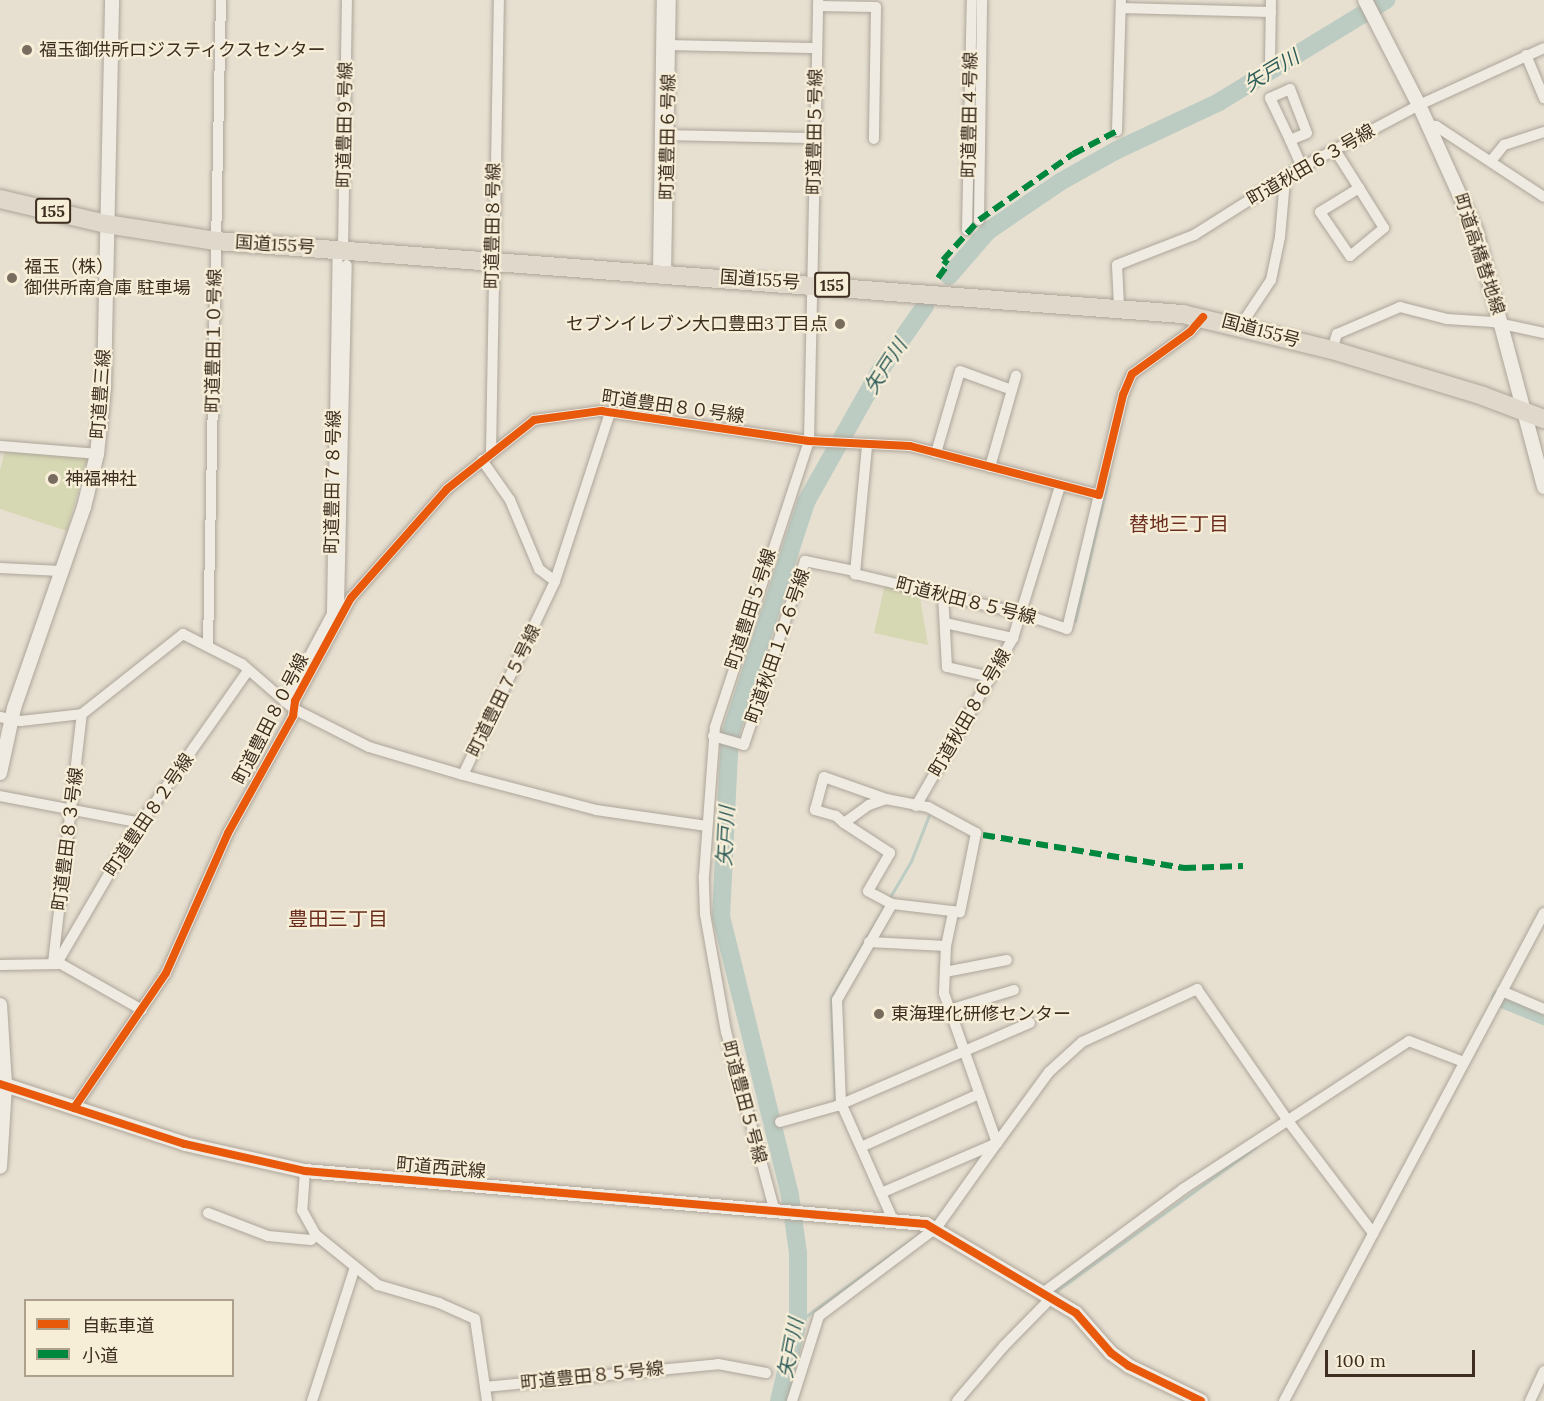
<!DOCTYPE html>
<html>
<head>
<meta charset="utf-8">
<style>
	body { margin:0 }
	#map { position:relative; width:1544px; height:1401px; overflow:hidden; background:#e7e0d1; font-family:Lora,"Noto Sans JP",serif }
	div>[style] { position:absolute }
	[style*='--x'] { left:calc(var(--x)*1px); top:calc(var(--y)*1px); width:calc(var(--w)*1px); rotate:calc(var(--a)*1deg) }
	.green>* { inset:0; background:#d6d7b3 }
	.stream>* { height:3px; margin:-1.5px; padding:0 1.5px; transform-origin:1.5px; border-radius:1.5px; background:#bcccc2 }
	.river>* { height:18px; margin:-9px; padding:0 9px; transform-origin:9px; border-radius:9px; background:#bcccc2 }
	.roads { filter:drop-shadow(0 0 2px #ada599) drop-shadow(0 0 2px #ada599) }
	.minor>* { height:10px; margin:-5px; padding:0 5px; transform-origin:5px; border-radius:5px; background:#efebe3 }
	.tertiary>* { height:14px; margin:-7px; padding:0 7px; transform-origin:7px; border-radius:7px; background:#efebe3 }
	.trunk>* { height:18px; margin:-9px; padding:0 9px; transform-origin:9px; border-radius:9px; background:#e0d9cb }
	.quiet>* { height:6px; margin-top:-3px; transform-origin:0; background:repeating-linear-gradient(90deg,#00873e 0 12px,transparent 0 18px) }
	.cycleway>* { height:8px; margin:-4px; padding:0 4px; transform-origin:4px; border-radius:4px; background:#e8590c }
	.dots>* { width:16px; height:16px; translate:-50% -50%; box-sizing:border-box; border:3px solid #f7eed8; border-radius:50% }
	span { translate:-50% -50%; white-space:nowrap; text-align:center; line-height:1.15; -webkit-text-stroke:4.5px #f7eed8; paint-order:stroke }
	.shield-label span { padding:2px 4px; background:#f7eed8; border:2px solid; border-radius:4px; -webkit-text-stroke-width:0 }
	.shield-label { font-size:16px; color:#3d2e20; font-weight:700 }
	.poi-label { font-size:18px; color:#3d2e20 }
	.left { translate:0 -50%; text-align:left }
	.right { translate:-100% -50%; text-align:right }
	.street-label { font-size:18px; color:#3d2e20 }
	.water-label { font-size:20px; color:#2f5d5a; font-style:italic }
	.neighbourhood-label { font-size:20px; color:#6b2e1e }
	.legend { position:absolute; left:24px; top:1299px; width:210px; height:78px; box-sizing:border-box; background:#f7eed8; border:2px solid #ada18e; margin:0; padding:8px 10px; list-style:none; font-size:18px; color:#3d2e20 }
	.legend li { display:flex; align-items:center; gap:12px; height:30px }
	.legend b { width:30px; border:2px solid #ada18e }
	.scale { position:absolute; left:1325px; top:1350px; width:150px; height:27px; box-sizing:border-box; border:3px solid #3d2e20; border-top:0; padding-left:8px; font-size:18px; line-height:21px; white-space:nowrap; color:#3d2e20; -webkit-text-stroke:4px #f7eed8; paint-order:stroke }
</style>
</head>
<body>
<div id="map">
	<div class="green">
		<i style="clip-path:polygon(5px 451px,84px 456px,87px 460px,67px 531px,0 509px,0 470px)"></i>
		<i style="clip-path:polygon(885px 584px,919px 592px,928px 645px,874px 633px)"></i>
	</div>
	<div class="stream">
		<i style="--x:1075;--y:621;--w:150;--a:-76.9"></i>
		<i style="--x:835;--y:1101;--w:103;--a:-92.2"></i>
		<i style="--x:831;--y:998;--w:159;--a:-59.7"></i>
		<i style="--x:911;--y:861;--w:49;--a:-68.6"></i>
		<i style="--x:1056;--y:1291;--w:246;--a:-35.8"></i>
		<i style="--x:798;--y:1322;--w:158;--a:-36"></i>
	</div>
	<div class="river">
		<i style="--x:949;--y:276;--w:60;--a:-49.1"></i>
		<i style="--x:988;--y:231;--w:87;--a:-34.2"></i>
		<i style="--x:1060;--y:182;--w:63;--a:-29.4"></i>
		<i style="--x:1115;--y:151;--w:115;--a:-25.2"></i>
		<i style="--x:1219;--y:102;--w:196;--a:-31.4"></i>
		<i style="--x:1500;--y:998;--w:48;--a:22.2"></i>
		<i style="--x:779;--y:1401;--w:81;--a:-76.5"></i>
		<i style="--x:798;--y:1322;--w:69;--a:-90"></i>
		<i style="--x:798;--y:1253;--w:59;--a:-97.9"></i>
		<i style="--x:790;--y:1195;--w:286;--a:-103.9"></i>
		<i style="--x:721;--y:917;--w:182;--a:-87.2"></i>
		<i style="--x:730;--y:735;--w:245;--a:-71.9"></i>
		<i style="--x:806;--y:502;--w:153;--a:-60.6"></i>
		<i style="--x:881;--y:369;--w:77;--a:-55.1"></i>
	</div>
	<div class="roads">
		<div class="minor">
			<i style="--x:818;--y:6;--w:58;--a:1"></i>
			<i style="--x:876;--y:7;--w:132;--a:90.9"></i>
			<i style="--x:1121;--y:8;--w:150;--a:1.5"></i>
			<i style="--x:670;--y:45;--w:147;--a:1.2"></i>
			<i style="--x:1526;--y:55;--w:47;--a:67.3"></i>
			<i style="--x:1270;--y:62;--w:62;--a:-89.1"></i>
			<i style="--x:1427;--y:125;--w:9;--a:6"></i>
			<i style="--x:1436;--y:126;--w:129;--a:33.3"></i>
			<i style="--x:1117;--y:131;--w:131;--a:-88.3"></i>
			<i style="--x:668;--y:135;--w:148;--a:1.2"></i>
			<i style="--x:1290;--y:140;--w:18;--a:-22"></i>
			<i style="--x:1307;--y:133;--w:47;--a:-111.1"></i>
			<i style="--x:1290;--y:89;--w:22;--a:156"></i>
			<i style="--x:1270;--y:98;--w:47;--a:64.5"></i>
			<i style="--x:1290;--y:140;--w:30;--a:66"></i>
			<i style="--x:1335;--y:150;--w:45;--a:57.7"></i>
			<i style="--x:1359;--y:188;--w:47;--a:58"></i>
			<i style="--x:1384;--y:228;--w:44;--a:140.5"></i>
			<i style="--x:1350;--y:256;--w:53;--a:-124.3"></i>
			<i style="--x:1320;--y:212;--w:46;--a:-31.6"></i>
			<i style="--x:1491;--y:161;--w:21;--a:-51"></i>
			<i style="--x:1504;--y:145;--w:42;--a:-18"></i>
			<i style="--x:979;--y:220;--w:220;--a:-89.2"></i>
			<i style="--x:967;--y:230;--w:230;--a:-88.8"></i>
			<i style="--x:343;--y:250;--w:250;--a:-89.1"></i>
			<i style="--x:658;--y:273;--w:273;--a:-89.2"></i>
			<i style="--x:666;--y:274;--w:274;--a:-89"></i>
			<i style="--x:1119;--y:306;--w:41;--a:-92.8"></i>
			<i style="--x:1117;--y:265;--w:83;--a:-21.3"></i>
			<i style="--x:1194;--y:235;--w:128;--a:-32.2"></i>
			<i style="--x:1302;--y:167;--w:132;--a:-27.9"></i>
			<i style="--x:1419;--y:105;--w:137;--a:-24.5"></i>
			<i style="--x:1241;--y:325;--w:54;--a:-56.3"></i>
			<i style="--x:1271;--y:280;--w:44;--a:-78.2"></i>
			<i style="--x:1280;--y:237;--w:57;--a:-85"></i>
			<i style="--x:1332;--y:350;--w:17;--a:-73"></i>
			<i style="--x:1337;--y:334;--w:69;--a:-23.2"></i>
			<i style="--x:1400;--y:307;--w:49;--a:14.3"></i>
			<i style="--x:1447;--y:319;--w:46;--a:3.7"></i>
			<i style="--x:1493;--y:322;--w:52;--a:12.2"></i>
			<i style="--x:0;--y:446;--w:97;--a:4.7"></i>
			<i style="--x:867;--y:446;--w:129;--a:95.4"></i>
			<i style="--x:855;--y:574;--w:173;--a:13.4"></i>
			<i style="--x:1023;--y:614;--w:46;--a:18.8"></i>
			<i style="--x:1067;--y:629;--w:138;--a:-76.6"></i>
			<i style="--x:491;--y:452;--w:452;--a:-89"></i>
			<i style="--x:936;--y:453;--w:85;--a:-73.7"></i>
			<i style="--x:960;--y:371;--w:55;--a:20.1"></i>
			<i style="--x:482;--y:460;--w:49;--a:55"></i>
			<i style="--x:510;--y:500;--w:75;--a:67.2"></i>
			<i style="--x:539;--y:569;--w:20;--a:37"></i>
			<i style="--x:990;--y:467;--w:95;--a:-74.1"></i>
			<i style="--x:0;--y:568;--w:61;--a:2.8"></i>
			<i style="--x:943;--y:594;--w:73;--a:86.9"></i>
			<i style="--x:947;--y:667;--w:44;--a:13.1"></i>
			<i style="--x:343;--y:612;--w:8;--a:-120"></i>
			<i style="--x:339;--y:605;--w:340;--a:-88.7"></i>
			<i style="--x:945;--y:623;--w:70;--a:12.4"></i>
			<i style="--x:208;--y:645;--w:645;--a:-88.85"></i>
			<i style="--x:285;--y:702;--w:100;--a:-61.9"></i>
			<i style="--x:332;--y:614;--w:364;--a:-89.1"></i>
			<i style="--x:0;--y:717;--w:21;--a:11"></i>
			<i style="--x:21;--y:721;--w:61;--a:-6.5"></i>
			<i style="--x:82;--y:714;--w:129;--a:-38.4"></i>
			<i style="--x:183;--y:634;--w:66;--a:27"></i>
			<i style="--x:242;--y:664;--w:69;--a:40.9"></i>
			<i style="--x:294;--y:709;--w:84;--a:26.9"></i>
			<i style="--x:369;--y:747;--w:98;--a:16.6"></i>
			<i style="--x:463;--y:775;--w:215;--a:-64.6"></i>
			<i style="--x:555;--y:581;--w:177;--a:-71.9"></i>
			<i style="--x:713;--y:736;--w:32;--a:16"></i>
			<i style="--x:744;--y:745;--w:194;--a:-71.7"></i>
			<i style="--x:805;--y:561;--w:50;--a:11.5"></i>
			<i style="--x:463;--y:775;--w:138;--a:14.7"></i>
			<i style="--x:596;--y:810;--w:112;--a:8.2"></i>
			<i style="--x:0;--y:796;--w:144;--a:10.8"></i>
			<i style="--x:886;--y:799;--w:43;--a:10.8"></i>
			<i style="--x:928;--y:807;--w:55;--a:28.4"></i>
			<i style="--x:976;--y:833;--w:81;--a:101.4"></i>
			<i style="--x:960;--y:912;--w:68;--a:-173.3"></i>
			<i style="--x:892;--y:904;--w:27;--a:-152"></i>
			<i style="--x:868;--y:891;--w:44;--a:-59.9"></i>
			<i style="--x:890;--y:853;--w:55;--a:-146.9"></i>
			<i style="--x:844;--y:823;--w:31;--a:-36"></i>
			<i style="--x:869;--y:805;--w:18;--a:-19"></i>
			<i style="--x:916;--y:806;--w:194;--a:-60"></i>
			<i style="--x:1013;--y:638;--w:159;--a:-72.8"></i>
			<i style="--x:844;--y:823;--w:11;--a:-139"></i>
			<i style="--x:836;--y:816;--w:22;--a:-164"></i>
			<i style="--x:815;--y:810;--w:34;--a:-75"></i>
			<i style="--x:824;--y:777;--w:66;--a:19.5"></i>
			<i style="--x:892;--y:904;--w:111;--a:119.8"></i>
			<i style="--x:837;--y:1000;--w:103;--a:87.8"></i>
			<i style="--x:841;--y:1103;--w:128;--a:66"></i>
			<i style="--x:869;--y:942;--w:77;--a:3"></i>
			<i style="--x:53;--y:963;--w:251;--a:-83.4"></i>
			<i style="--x:57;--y:963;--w:145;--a:-59.7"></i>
			<i style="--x:130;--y:838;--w:204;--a:-54.8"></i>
			<i style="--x:0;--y:965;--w:61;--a:-0.9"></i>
			<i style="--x:61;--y:964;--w:93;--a:29.6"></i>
			<i style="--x:945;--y:972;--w:63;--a:-11"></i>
			<i style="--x:1502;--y:991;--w:46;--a:23.2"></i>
			<i style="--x:949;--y:1010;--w:68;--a:-17.1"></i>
			<i style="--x:74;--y:1108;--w:163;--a:-55.7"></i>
			<i style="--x:166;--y:973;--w:153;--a:-66.1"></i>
			<i style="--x:228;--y:833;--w:134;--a:-60.9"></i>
			<i style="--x:293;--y:716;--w:15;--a:-82"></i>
			<i style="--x:295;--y:701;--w:117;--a:-61.5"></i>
			<i style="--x:351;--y:598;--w:145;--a:-48.6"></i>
			<i style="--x:447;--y:489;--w:111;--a:-38.4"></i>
			<i style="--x:534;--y:420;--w:68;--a:-7.7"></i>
			<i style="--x:601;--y:411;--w:210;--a:8.2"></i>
			<i style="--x:809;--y:441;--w:101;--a:2.8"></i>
			<i style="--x:910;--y:446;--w:195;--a:14.5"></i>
			<i style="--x:1099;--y:495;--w:103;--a:-76.5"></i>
			<i style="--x:1123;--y:395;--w:23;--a:-67"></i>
			<i style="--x:1132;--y:374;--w:72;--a:-35.9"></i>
			<i style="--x:1190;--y:332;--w:20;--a:-49"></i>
			<i style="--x:780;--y:1122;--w:59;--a:-15.7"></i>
			<i style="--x:837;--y:1106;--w:210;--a:-23.3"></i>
			<i style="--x:861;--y:1147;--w:129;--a:-24.2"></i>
			<i style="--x:305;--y:1171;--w:39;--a:94"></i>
			<i style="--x:302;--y:1210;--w:29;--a:61"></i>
			<i style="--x:316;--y:1235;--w:80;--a:38.9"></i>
			<i style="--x:378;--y:1285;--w:64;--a:16.4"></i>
			<i style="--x:439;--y:1303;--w:39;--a:24"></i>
			<i style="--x:475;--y:1319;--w:69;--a:81.6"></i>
			<i style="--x:485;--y:1387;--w:234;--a:-5.6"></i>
			<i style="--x:718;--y:1364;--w:49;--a:10.6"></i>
			<i style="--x:881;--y:1193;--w:126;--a:-23.3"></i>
			<i style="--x:997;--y:1143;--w:88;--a:-53.8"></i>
			<i style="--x:1049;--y:1072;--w:45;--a:-42.3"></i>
			<i style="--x:1082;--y:1042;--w:127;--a:-24.7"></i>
			<i style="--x:1197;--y:989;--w:160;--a:55.4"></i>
			<i style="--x:1288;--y:1121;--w:141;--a:52.8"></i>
			<i style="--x:775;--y:1212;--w:187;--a:-105.2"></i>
			<i style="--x:726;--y:1032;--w:120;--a:-100.1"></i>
			<i style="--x:705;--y:914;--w:38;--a:-92"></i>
			<i style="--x:704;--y:876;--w:149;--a:-85.8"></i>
			<i style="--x:715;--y:727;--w:301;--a:-71.8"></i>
			<i style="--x:809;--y:441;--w:441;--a:-88.8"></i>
			<i style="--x:208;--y:1213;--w:64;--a:21"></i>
			<i style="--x:268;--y:1236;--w:43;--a:5.3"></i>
			<i style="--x:311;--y:1240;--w:7;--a:-45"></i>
			<i style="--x:1044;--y:1292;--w:173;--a:-36.5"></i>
			<i style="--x:1183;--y:1189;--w:270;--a:-33.2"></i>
			<i style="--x:1409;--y:1041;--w:59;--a:20.9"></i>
			<i style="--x:485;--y:1387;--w:14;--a:82"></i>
			<i style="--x:312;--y:1401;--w:141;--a:-72.2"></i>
			<i style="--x:792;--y:1401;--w:89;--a:-72.4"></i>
			<i style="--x:819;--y:1316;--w:148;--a:-37"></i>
			<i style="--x:937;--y:1227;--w:103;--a:-54.5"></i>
			<i style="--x:997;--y:1143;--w:159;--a:-109.5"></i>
			<i style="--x:944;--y:993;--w:47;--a:-87.6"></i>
			<i style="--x:946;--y:946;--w:35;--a:-78"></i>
			<i style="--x:957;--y:1401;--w:72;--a:-49.5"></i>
			<i style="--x:1004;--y:1346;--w:69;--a:-45.6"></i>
			<i style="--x:1284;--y:1401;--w:553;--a:-61.95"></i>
			<i style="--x:1530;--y:1401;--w:33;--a:-65"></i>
		</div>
		<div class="tertiary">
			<i style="--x:1365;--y:0;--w:118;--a:62.8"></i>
			<i style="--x:1419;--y:105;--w:138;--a:65.7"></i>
			<i style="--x:1476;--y:231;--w:265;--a:75.1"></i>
			<i style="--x:0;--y:773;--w:66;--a:-77.8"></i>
			<i style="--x:14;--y:708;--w:213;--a:-70.8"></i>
			<i style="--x:84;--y:507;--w:55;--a:-76.2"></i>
			<i style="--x:97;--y:454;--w:67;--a:-84"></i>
			<i style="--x:104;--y:387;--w:387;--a:-88.8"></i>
			<i style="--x:0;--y:1005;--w:80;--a:86.4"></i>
			<i style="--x:5;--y:1085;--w:82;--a:93.5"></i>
			<i style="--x:5;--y:1085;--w:189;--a:18.1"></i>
			<i style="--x:185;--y:1144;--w:123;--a:12.7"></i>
			<i style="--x:305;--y:1171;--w:623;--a:4.88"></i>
			<i style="--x:926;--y:1224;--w:174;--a:30.7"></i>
			<i style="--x:1076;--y:1313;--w:53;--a:48.8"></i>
			<i style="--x:1111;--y:1353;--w:22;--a:36"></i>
			<i style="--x:1129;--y:1366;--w:80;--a:25.9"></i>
		</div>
		<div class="trunk">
			<i style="--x:0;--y:199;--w:109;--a:13.3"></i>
			<i style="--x:106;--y:224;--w:111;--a:8.8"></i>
			<i style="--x:216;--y:241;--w:970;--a:4.32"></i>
			<i style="--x:1183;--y:314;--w:153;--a:13.6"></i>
			<i style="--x:1332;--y:350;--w:158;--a:16.9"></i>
			<i style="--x:1483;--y:396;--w:65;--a:20.7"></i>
		</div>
	</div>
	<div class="quiet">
		<i style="--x:938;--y:278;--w:17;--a:-54"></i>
		<i style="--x:948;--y:264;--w:6;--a:-141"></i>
		<i style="--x:943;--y:260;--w:54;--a:-48"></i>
		<i style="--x:979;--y:220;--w:115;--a:-35.1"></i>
		<i style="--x:1073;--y:154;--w:50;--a:-27.6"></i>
		<i style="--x:983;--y:835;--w:204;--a:9.3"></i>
		<i style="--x:1184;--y:868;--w:59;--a:-1.9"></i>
	</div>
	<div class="cycleway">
		<i style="--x:0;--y:1084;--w:194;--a:18"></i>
		<i style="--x:185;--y:1144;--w:123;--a:12.7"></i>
		<i style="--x:305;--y:1171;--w:623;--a:4.88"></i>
		<i style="--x:926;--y:1224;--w:174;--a:30.7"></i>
		<i style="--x:1076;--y:1313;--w:53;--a:48.8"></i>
		<i style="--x:1111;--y:1353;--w:22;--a:36"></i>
		<i style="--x:1129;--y:1366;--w:80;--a:25.9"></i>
		<i style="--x:74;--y:1108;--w:163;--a:-55.7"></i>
		<i style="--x:166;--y:973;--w:153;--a:-66.1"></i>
		<i style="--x:228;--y:833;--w:134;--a:-60.9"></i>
		<i style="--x:293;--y:716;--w:15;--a:-82"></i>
		<i style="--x:295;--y:701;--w:117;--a:-61.5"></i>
		<i style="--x:351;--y:598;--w:145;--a:-48.6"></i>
		<i style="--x:447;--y:489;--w:111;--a:-38.4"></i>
		<i style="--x:534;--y:420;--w:68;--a:-7.7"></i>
		<i style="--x:601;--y:411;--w:210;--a:8.2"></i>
		<i style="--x:809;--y:441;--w:101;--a:2.8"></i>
		<i style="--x:910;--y:446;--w:195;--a:14.5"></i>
		<i style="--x:1099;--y:495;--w:103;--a:-76.5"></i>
		<i style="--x:1123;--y:395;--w:23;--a:-67"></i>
		<i style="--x:1132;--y:374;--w:72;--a:-35.9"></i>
		<i style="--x:1190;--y:332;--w:20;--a:-49"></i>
	</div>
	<div class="dots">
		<i style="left:27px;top:50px;background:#786c5e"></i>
		<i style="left:12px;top:278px;background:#786c5e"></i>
		<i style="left:840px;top:324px;background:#786c5e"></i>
		<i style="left:53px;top:479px;background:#786c5e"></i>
		<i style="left:879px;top:1014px;background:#786c5e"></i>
	</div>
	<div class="shield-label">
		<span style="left:53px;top:211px">155</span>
		<span style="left:832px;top:285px">155</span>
	</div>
	<div class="poi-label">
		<span class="left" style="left:39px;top:50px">福玉御供所ロジスティクスセンター</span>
		<span class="left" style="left:24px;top:278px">福玉（株）<br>御供所南倉庫 駐車場</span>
		<span class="right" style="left:828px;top:324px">セブンイレブン大口豊田3丁目点</span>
		<span class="left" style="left:65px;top:479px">神福神社</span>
		<span class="left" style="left:891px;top:1014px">東海理化研修センター</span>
	</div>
	<div class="street-label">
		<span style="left:970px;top:115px;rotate:-89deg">町道豊田４号線</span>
		<span style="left:345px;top:125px;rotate:-89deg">町道豊田９号線</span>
		<span style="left:815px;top:132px;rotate:-89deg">町道豊田５号線</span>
		<span style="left:668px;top:137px;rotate:-89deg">町道豊田６号線</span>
		<span style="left:1311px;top:165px;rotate:-30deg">町道秋田６３号線</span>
		<span style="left:493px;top:226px;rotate:-89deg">町道豊田８号線</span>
		<span style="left:275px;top:245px;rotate:4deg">国道155号</span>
		<span style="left:1479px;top:254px;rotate:72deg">町道高橋替地線</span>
		<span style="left:760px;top:280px;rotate:4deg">国道155号</span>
		<span style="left:1261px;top:331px;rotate:15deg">国道155号</span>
		<span style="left:214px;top:341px;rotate:-89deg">町道豊田１０号線</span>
		<span style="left:101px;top:394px;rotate:-86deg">町道豊三線</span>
		<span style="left:673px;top:407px;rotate:8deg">町道豊田８０号線</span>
		<span style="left:333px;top:482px;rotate:-89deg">町道豊田７８号線</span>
		<span style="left:966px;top:601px;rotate:14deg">町道秋田８５号線</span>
		<span style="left:751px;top:609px;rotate:-72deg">町道豊田５号線</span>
		<span style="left:778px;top:646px;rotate:-71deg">町道秋田１２６号線</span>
		<span style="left:504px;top:691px;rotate:-64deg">町道豊田７５号線</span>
		<span style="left:970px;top:713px;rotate:-60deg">町道秋田８６号線</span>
		<span style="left:271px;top:719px;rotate:-63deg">町道豊田８０号線</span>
		<span style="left:149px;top:815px;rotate:-56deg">町道豊田８２号線</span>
		<span style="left:68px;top:839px;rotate:-83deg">町道豊田８３号線</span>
		<span style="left:744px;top:1102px;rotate:75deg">町道豊田５号線</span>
		<span style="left:441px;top:1168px;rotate:5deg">町道西武線</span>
		<span style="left:592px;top:1376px;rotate:-6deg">町道豊田８５号線</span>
	</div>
	<div class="water-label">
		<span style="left:1271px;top:70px;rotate:-31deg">矢戸川</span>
		<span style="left:885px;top:366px;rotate:-57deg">矢戸川</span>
		<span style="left:725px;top:836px;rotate:-87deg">矢戸川</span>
		<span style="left:790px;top:1348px;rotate:-79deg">矢戸川</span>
	</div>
	<div class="neighbourhood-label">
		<span style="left:1179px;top:523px">替地三丁目</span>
		<span style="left:338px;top:918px">豊田三丁目</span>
	</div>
	<ul class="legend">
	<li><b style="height:8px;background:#e8590c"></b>自転車道</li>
	<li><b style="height:8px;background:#00873e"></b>小道</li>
	</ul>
	<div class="scale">100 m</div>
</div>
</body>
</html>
